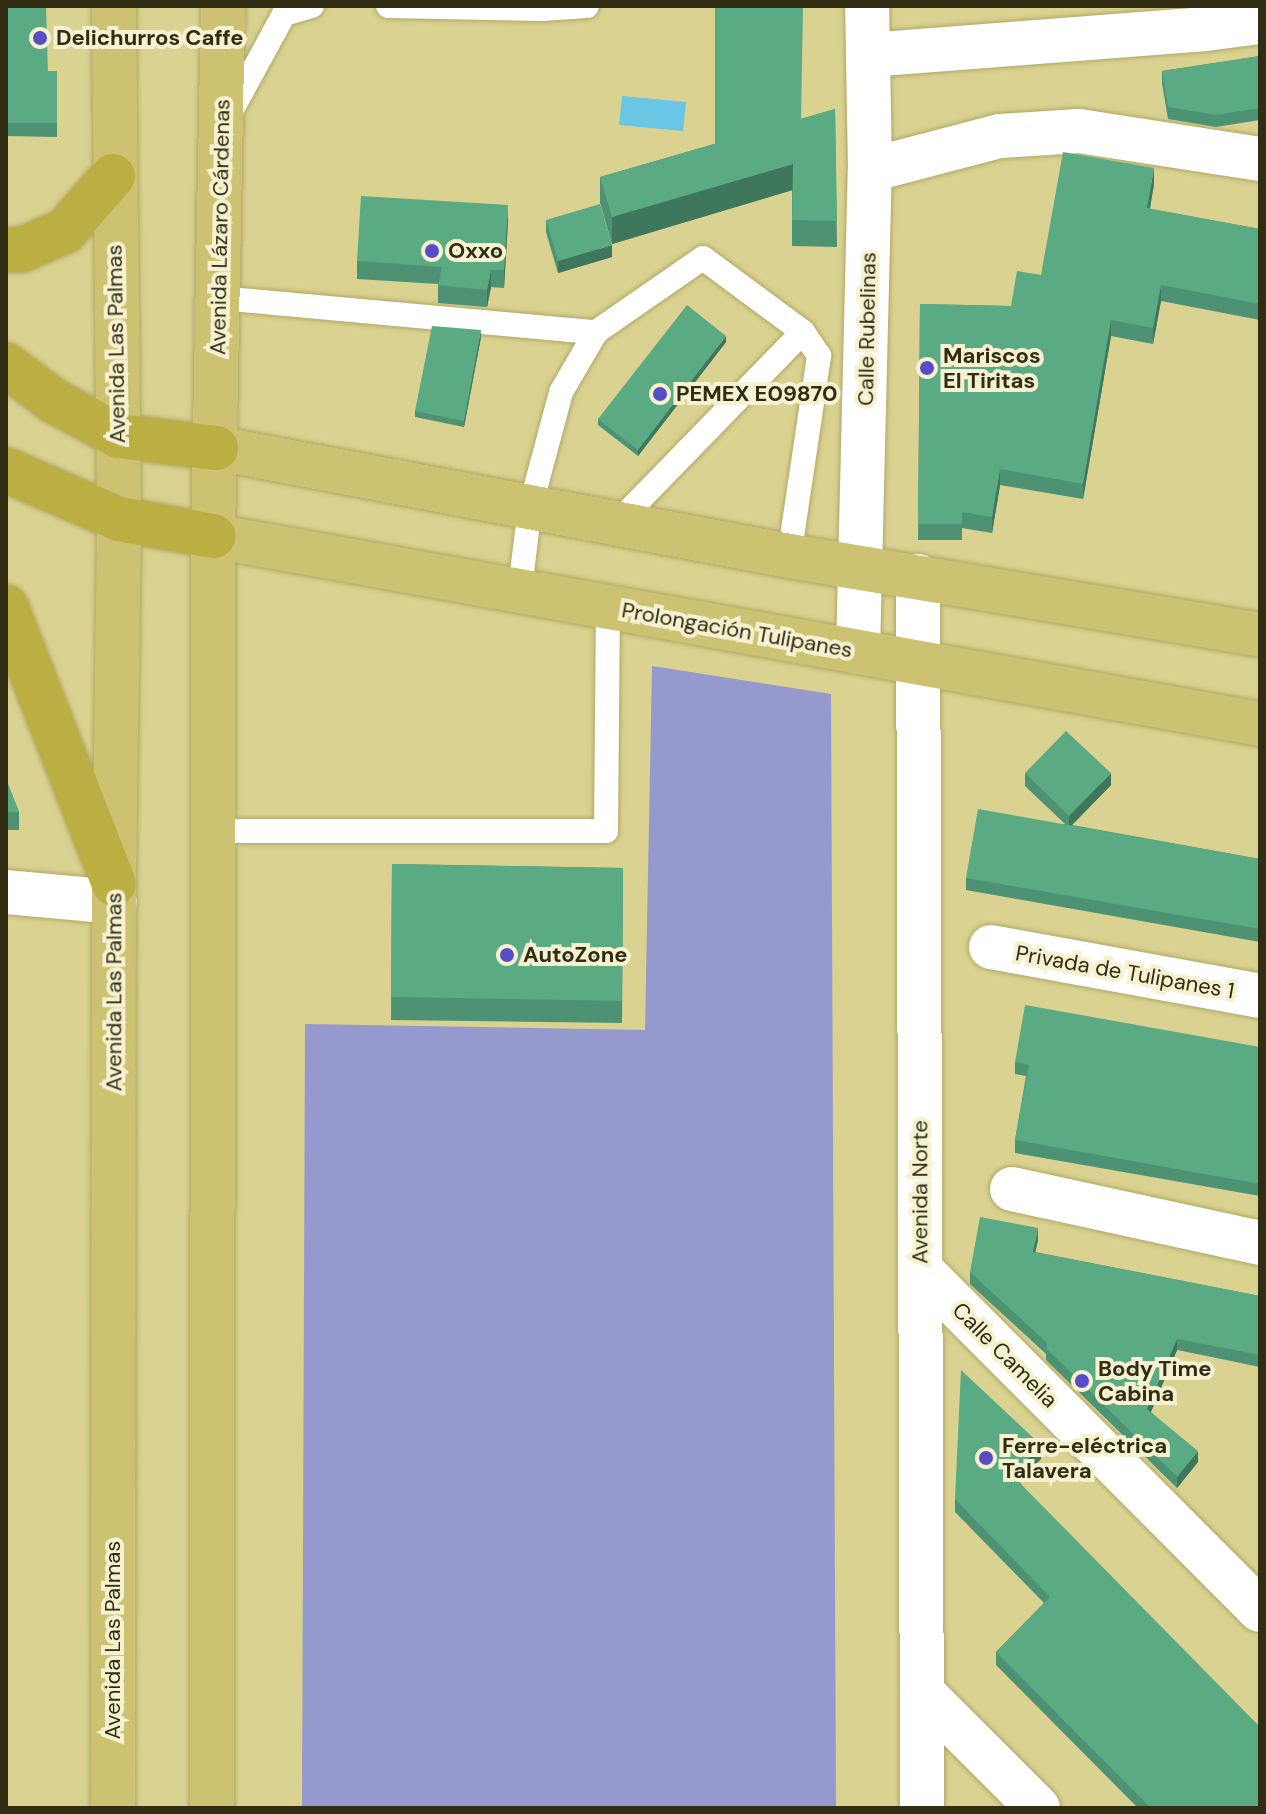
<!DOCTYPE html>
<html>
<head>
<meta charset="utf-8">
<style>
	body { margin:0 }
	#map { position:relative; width:1266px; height:1814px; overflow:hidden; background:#dad290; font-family:"DM Sans",sans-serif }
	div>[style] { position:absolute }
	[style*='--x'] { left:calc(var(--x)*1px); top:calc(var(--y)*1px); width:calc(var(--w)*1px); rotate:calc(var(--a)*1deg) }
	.green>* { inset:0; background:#9699cd }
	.water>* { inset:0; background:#69c6e4 }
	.roads { filter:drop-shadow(0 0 2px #b1a868) drop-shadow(0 0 2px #b1a868) }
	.service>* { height:24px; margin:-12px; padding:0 12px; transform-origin:12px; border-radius:12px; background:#fff }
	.minor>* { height:44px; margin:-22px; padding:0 22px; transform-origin:22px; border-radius:22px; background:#fff }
	.tertiary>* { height:44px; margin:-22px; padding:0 22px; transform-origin:22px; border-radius:22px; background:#fff }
	.primary>* { height:44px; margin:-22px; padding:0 22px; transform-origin:22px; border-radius:22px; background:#ccc271 }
	.trunk>* { height:44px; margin:-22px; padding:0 22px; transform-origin:22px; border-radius:22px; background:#bbae42 }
	.wall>* { inset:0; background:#4d9272 }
	.shaded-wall>* { inset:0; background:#3f775c }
	.building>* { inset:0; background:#5aaa84 }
	.dots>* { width:22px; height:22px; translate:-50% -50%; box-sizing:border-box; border:4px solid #f5f1d1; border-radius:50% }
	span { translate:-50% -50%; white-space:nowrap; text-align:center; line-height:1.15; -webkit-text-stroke:8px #f5f1d1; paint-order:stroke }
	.poi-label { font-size:22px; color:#302d12; font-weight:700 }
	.left { translate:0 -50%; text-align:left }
	.street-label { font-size:22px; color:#302d12 }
	.frame { position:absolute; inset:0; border:8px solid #302d12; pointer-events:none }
</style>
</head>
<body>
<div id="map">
	<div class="green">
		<i style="clip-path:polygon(652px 666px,831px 694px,836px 1808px,302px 1808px,305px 1024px,645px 1030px)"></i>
	</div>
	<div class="water">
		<i style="clip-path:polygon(622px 96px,686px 102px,683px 131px,619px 125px)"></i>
	</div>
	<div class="roads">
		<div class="service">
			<i style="--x:388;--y:6;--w:154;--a:1.1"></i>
			<i style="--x:542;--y:9;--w:45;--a:-3.8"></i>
			<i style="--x:229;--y:115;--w:115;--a:-61.4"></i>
			<i style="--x:284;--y:14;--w:29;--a:-16"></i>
			<i style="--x:219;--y:298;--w:379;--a:5.2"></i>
			<i style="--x:616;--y:524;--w:268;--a:-45.8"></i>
			<i style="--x:520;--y:588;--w:81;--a:-82.9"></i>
			<i style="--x:530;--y:508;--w:120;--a:-75"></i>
			<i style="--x:561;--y:392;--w:69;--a:-59.7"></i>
			<i style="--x:596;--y:332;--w:130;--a:-34.7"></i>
			<i style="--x:703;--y:258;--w:124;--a:36.5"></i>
			<i style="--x:803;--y:332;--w:29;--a:56"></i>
			<i style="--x:819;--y:356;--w:202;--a:98.5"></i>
			<i style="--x:212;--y:831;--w:394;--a:0"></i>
			<i style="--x:606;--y:831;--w:224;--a:-89.5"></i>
		</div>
		<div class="minor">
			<i style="--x:868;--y:55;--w:339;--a:-4.4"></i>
			<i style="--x:1206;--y:29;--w:54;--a:-7.4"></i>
			<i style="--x:870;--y:170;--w:134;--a:-14.7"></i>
			<i style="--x:1000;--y:136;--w:79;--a:-3.6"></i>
			<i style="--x:1079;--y:131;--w:183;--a:8.8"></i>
			<i style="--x:858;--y:652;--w:482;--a:-88.6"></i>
			<i style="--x:870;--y:170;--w:164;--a:-91"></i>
			<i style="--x:6;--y:892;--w:109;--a:5.2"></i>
			<i style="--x:991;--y:947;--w:273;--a:10.3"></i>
			<i style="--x:1012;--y:1189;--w:254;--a:12.3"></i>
			<i style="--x:921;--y:1270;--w:480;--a:45.1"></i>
			<i style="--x:922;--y:1692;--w:164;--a:45"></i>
		</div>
		<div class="tertiary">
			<i style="--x:918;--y:576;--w:1232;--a:89.81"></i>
		</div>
		<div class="primary">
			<i style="--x:216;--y:448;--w:583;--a:10.67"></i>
			<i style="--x:789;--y:556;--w:478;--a:9.5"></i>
			<i style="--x:213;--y:536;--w:1064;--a:10.18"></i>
			<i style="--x:113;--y:1808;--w:924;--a:-89.94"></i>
			<i style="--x:114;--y:884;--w:365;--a:-89.2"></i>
			<i style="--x:119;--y:519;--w:513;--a:-90.56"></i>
			<i style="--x:212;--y:1808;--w:1272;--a:-89.95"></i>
			<i style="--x:213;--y:536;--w:530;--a:-88.92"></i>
		</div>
		<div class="trunk">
			<i style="--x:6;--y:250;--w:15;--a:0"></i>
			<i style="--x:21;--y:250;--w:48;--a:-23.4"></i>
			<i style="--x:65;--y:231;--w:73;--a:-48.9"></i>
			<i style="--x:6;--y:365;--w:60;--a:36.9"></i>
			<i style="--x:54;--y:401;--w:74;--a:28.3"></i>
			<i style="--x:119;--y:436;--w:98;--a:7.1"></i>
			<i style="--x:6;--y:470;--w:123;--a:23.4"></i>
			<i style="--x:119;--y:519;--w:96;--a:10.3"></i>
			<i style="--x:6;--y:607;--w:297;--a:68.7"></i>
		</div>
	</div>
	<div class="wall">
		<i style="clip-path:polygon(6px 6px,48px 71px,57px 71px,57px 137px,6px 136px)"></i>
		<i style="clip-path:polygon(1260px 56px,1260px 120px,1216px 127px,1168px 119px,1162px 83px,1162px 71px)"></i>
		<i style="clip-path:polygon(835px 109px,837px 247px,792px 246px,792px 190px,612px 244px,600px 203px,600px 177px)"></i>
		<i style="clip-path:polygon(1154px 184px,1150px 209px,1260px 229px,1260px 320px,1161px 301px,1153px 344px,1111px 336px,1083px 499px,1000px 485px,992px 533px,962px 528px,962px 540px,918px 540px,920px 304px,1011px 306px,1041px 275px)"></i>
		<i style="clip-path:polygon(546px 220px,612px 257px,558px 273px,546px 232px)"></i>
		<i style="clip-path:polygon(508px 222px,504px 288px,491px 287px,487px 307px,438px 303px,438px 284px,357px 279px,357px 261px)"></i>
		<i style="clip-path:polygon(481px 337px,464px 427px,415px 417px,415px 411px)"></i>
		<i style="clip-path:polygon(726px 342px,638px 456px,598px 425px,598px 419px)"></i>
		<i style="clip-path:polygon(1025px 773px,1111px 785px,1072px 825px,1260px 859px,1260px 942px,966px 890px,966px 878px,1065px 824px,1025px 786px)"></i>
		<i style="clip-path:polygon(6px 779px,19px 812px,19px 830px,6px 830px)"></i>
		<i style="clip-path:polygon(392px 864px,623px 868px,622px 1023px,391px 1020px)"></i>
		<i style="clip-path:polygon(1260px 1047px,1260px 1196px,1015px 1153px,1015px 1140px,1026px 1076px,1015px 1074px,1015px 1062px)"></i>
		<i style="clip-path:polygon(1038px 1240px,1035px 1252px,1260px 1296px,1260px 1367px,1177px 1350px,1151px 1412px,1198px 1462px,1177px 1488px,1046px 1360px,1046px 1354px,970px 1284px,970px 1272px)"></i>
		<i style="clip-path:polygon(1041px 1459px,1019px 1481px,1260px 1808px,1138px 1808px,996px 1665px,996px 1652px,1044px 1603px,955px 1512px,955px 1499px)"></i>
	</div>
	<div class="shaded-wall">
		<i style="clip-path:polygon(793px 164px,793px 190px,612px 244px,612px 217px)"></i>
		<i style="clip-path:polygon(1154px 168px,1154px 184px,1147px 224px,1147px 208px)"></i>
		<i style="clip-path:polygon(508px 205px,508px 222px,504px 288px,504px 270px)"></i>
		<i style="clip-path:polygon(612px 245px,612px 257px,558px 273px,558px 261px)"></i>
		<i style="clip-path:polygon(491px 270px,491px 287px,487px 307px,487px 290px)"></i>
		<i style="clip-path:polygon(1161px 285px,1161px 301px,1153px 344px,1153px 328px)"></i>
		<i style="clip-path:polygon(1111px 320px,1111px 336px,1083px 499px,1083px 484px)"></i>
		<i style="clip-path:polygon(481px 330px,481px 337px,464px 427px,464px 421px)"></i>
		<i style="clip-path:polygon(726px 336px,726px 342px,638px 456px,638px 450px)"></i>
		<i style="clip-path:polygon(1000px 469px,1000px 485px,992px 533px,992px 517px)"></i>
		<i style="clip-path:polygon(1111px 773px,1111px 785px,1069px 828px,1069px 816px)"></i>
		<i style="clip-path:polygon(1038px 1228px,1038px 1240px,1033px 1263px,1033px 1252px)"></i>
		<i style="clip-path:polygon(1177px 1339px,1177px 1350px,1147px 1421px,1147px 1409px)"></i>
		<i style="clip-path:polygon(1041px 1445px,1041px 1459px,1012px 1488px,1012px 1475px)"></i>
		<i style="clip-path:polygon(1198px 1451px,1198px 1462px,1177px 1488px,1177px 1477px)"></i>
	</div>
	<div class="building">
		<i style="clip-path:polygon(6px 6px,46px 6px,48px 71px,57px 71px,57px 123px,6px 123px)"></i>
		<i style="clip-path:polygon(715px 6px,803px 6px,801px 119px,835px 109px,837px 221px,792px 220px,793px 164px,612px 217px,600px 177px,715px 144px)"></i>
		<i style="clip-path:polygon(1260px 56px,1260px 108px,1216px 115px,1168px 107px,1162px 71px)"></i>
		<i style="clip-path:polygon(1063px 152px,1154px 168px,1147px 208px,1260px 229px,1260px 304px,1161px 285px,1153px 328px,1111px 320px,1083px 484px,1000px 469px,992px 517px,962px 512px,962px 524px,918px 524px,920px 304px,1011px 306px,1017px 271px,1041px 275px)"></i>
		<i style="clip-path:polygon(361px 196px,508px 205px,504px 270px,491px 270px,487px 290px,438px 285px,442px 267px,357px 261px)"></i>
		<i style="clip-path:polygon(600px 204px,612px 245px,558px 261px,546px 220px)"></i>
		<i style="clip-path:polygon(687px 305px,726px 336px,638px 450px,598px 419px)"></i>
		<i style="clip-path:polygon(432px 326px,481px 330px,464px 421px,415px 411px)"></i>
		<i style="clip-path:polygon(1066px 731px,1111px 773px,1069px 816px,1025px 773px)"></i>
		<i style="clip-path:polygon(6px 779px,19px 812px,6px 812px)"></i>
		<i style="clip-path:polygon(978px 809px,1260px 859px,1260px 929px,966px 878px)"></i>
		<i style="clip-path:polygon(392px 864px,623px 868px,622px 1001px,391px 997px)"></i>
		<i style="clip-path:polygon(1025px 1005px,1260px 1047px,1260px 1184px,1015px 1140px,1029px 1065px,1015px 1062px)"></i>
		<i style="clip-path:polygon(980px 1217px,1038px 1228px,1033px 1252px,1260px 1296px,1260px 1355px,1177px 1339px,1147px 1409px,1198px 1451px,1177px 1477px,1046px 1348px,1047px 1343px,970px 1272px)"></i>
		<i style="clip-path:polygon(961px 1370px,1041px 1445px,1012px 1475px,1260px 1727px,1260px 1808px,1151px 1808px,996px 1652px,1050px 1597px,955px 1499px)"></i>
	</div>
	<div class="dots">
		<i style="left:40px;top:38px;background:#574dc5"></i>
		<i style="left:432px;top:251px;background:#574dc5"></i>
		<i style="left:927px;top:368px;background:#574dc5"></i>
		<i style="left:660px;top:394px;background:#574dc5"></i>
		<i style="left:507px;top:955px;background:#574dc5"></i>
		<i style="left:1082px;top:1381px;background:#574dc5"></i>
		<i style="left:986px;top:1458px;background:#574dc5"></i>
	</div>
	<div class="poi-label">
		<span class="left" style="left:56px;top:38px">Delichurros Caffe</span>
		<span class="left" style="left:448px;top:251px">Oxxo</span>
		<span class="left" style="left:943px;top:368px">Mariscos<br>El Tiritas</span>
		<span class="left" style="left:676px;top:394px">PEMEX E09870</span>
		<span class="left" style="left:523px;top:955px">AutoZone</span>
		<span class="left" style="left:1098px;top:1381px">Body Time<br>Cabina</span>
		<span class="left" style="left:1002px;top:1458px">Ferre-eléctrica<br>Talavera</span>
	</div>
	<div class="street-label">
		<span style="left:220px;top:227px;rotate:-89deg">Avenida Lázaro Cárdenas</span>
		<span style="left:867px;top:329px;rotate:-89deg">Calle Rubelinas</span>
		<span style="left:116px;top:344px;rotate:-91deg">Avenida Las Palmas</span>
		<span style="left:737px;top:630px;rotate:10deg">Prolongación Tulipanes</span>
		<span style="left:1125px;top:972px;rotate:10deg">Privada de Tulipanes 1</span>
		<span style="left:114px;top:992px;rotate:-90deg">Avenida Las Palmas</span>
		<span style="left:920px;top:1192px;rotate:-90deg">Avenida Norte</span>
		<span style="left:1005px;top:1355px;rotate:45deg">Calle Camelia</span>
		<span style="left:113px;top:1640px;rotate:-90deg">Avenida Las Palmas</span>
	</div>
	<div class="frame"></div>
</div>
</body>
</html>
